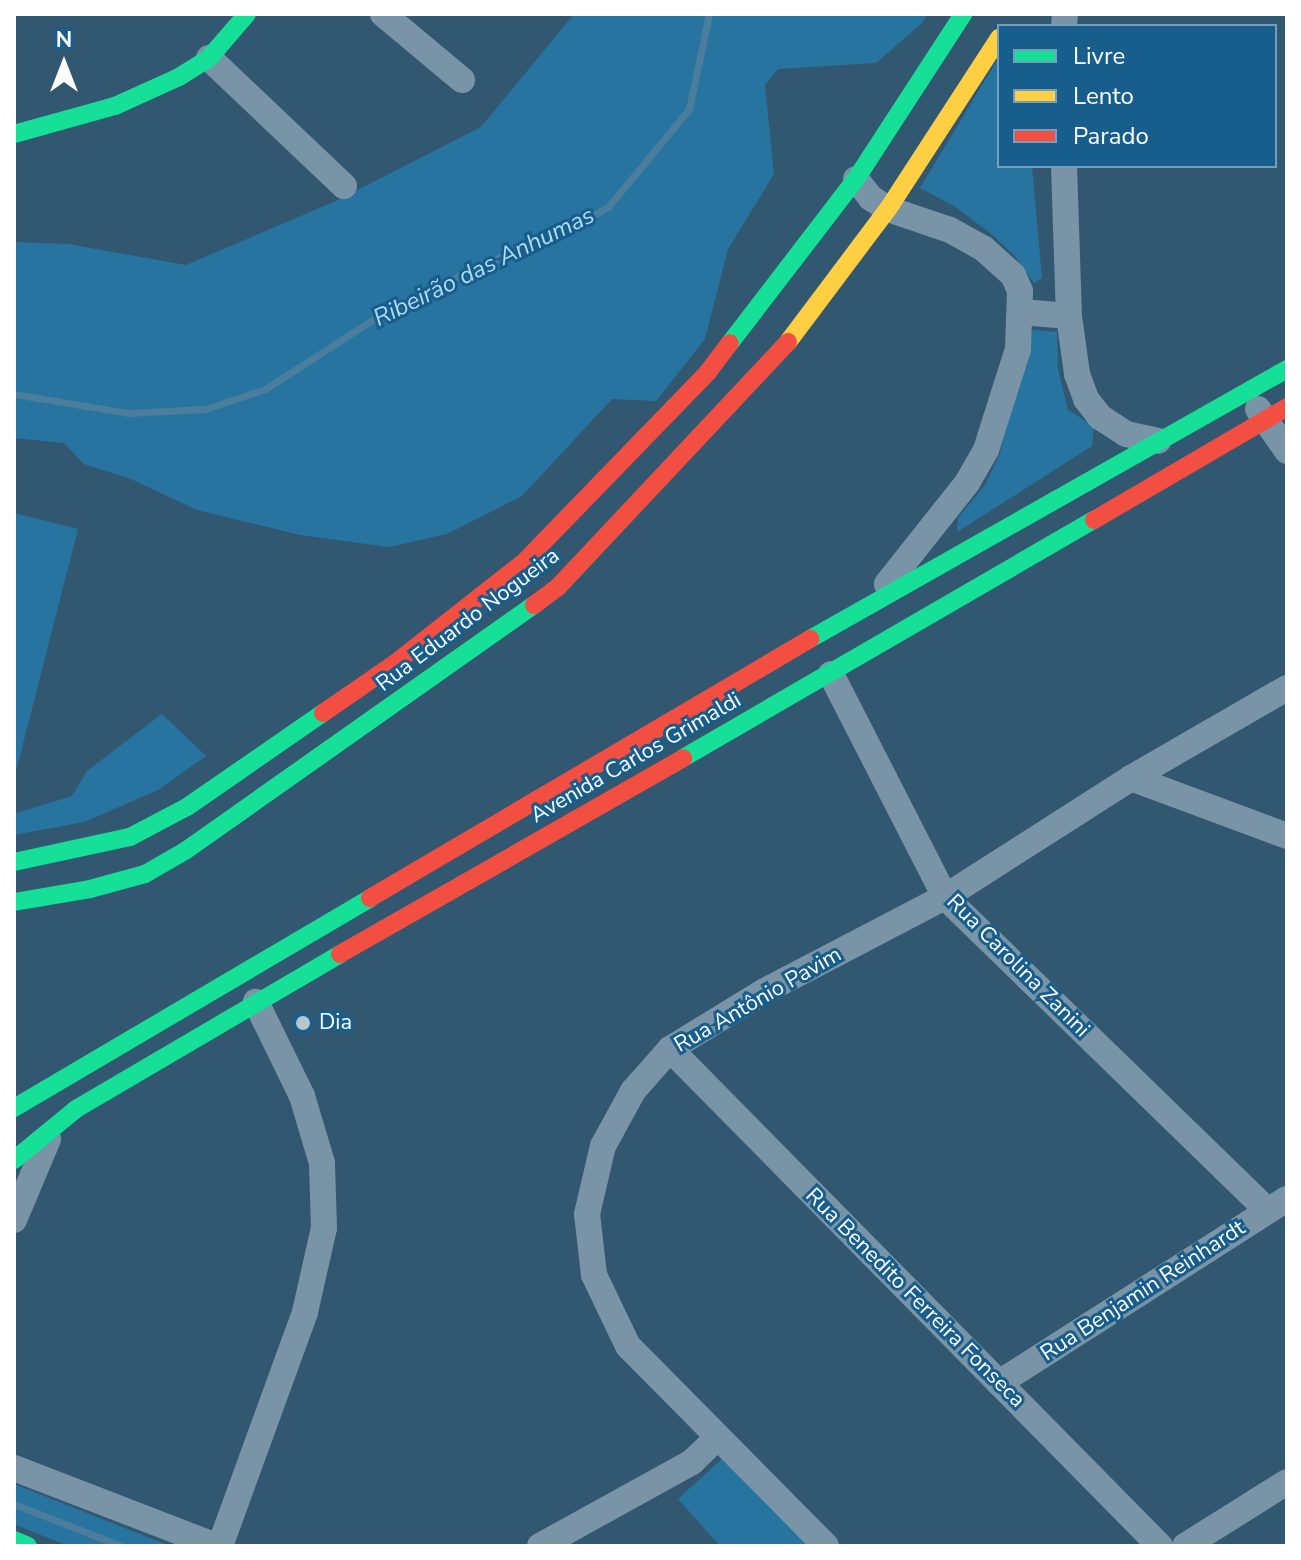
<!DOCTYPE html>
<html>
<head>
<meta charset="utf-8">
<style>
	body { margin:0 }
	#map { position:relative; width:1301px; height:1560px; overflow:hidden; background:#325871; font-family:"Nunito Sans",sans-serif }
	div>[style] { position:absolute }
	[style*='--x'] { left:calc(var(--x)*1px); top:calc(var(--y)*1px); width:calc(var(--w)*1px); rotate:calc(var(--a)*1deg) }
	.green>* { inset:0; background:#2874a1 }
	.stream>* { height:7px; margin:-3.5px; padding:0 3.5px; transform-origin:3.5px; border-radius:3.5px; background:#4b7d9d }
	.street>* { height:26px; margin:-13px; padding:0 13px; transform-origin:13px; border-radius:13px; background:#7994a6 }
	.fast>* { height:18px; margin:-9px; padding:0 9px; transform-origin:9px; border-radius:9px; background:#16e098 }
	.slow>* { height:18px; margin:-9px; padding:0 9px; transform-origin:9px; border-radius:9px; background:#ffcf43 }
	.jam>* { height:18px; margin:-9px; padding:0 9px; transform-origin:9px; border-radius:9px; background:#f24e42 }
	.dots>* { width:22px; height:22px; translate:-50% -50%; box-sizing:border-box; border:4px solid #175e8c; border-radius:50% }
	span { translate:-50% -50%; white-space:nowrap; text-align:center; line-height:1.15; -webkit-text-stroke:6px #175e8c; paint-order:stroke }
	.street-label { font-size:22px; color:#fff }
	.poi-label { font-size:22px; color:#fff }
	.left { translate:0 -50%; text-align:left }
	.water-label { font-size:24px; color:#addbf6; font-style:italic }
	.frame { position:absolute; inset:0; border:16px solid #fff; pointer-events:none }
	.legend { position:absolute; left:997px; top:24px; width:280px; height:144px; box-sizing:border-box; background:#175e8c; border:2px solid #749eba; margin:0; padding:10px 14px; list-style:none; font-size:24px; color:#fff }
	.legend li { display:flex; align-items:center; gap:16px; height:40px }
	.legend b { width:40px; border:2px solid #749eba }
	.north { position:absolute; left:24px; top:24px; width:80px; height:80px; -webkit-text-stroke:6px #175e8c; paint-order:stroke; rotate:0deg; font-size:22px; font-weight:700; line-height:32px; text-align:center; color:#fff }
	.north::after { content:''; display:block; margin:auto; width:28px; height:36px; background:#fff; clip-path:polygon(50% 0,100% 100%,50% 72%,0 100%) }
</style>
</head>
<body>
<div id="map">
	<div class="green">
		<i style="clip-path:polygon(574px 14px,927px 14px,922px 23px,876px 63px,778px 69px,765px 85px,774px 174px,728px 249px,705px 339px,656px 401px,612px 399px,522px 496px,447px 534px,389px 547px,300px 535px,197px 510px,131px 479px,84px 464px,64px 443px,14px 438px,14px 242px,68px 244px,186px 265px,336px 201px,481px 127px)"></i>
		<i style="clip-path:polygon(999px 57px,999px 166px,1032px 166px,1042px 278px,1034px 283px,1015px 256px,989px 232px,954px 206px,920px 188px)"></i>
		<i style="clip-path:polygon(1032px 330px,1057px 332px,1058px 369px,1068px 410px,1094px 426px,1092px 446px,957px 532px,958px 518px,985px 485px,999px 456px)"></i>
		<i style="clip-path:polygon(14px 513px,78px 529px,14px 779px)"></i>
		<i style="clip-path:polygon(162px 714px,206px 756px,158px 790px,84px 822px,14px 835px,14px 814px,72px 796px,87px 771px)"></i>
		<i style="clip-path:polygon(725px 1456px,822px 1546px,720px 1546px,678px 1499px)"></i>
		<i style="clip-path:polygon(14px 1484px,170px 1546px,68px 1546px,14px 1524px)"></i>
	</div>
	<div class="stream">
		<i style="--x:14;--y:394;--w:116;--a:9.5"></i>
		<i style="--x:128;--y:413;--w:77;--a:-3"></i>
		<i style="--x:205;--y:409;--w:63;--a:-18.4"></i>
		<i style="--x:265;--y:389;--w:133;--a:-32.7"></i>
		<i style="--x:377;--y:317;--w:120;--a:-26.8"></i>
		<i style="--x:484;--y:263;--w:70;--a:-20"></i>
		<i style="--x:550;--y:239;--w:66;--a:-28.9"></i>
		<i style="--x:608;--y:207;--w:127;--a:-50.4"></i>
		<i style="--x:689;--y:109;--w:97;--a:-78.1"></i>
		<i style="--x:14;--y:1504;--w:115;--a:21.4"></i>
	</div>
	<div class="street">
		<i style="--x:383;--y:14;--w:103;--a:39.9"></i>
		<i style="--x:1064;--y:26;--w:12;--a:-85"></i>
		<i style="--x:209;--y:58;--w:186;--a:43.5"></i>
		<i style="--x:1064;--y:166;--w:150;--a:88.1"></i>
		<i style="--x:1069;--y:316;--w:59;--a:82.1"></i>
		<i style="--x:1077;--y:374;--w:27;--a:70"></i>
		<i style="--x:1086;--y:399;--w:23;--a:52"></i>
		<i style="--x:1100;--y:417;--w:31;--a:33"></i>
		<i style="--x:1126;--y:434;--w:33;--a:12"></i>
		<i style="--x:856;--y:179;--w:24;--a:52"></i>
		<i style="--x:871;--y:198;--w:20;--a:33"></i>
		<i style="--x:888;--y:209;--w:65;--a:18.7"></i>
		<i style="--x:950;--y:230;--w:39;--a:29"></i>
		<i style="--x:984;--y:249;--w:39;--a:42"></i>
		<i style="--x:1013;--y:275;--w:17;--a:66"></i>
		<i style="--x:1020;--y:291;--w:58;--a:92"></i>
		<i style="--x:1018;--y:349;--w:106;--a:107.6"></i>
		<i style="--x:986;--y:450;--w:38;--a:120"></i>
		<i style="--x:967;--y:483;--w:129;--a:128.4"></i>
		<i style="--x:1021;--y:312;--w:48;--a:4.8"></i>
		<i style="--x:1258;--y:409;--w:51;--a:55.4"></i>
		<i style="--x:831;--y:674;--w:250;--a:62.9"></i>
		<i style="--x:945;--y:897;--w:450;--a:44.2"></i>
		<i style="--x:1131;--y:778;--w:166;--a:20.4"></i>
		<i style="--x:670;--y:1049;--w:698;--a:45.41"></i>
		<i style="--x:14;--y:1220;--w:88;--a:-67.2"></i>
		<i style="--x:999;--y:1383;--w:342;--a:-32.6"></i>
		<i style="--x:14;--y:1468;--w:217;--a:21.1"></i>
		<i style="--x:220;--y:1546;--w:249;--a:-70"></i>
		<i style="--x:305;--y:1312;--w:86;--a:-77.3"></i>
		<i style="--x:324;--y:1228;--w:65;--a:-91.8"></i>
		<i style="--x:322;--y:1163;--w:70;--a:-106.6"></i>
		<i style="--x:302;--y:1096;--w:105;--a:-116.1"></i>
		<i style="--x:540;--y:1546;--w:174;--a:-28.9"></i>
		<i style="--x:692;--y:1462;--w:36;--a:-44"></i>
		<i style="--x:826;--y:1546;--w:281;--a:-134.7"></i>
		<i style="--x:628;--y:1346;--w:79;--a:-115.6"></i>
		<i style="--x:594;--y:1275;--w:61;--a:-96.5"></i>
		<i style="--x:587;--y:1214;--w:70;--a:-76.8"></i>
		<i style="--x:603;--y:1146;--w:63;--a:-61.4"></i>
		<i style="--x:633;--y:1091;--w:56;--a:-48.6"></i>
		<i style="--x:670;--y:1049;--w:109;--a:-31.5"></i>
		<i style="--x:763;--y:992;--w:205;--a:-27.6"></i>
		<i style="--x:945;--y:897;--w:221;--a:-32.6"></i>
		<i style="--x:1131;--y:778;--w:180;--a:-30"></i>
		<i style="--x:1185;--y:1546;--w:120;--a:-32.1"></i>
	</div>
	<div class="fast">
		<i style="--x:14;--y:134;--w:105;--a:-15.5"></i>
		<i style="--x:115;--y:106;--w:70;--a:-24.4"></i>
		<i style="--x:179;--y:77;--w:36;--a:-32"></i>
		<i style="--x:209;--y:58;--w:58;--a:-49.2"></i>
		<i style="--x:730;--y:343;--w:207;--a:-52.5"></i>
		<i style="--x:856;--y:179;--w:197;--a:-57"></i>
		<i style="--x:810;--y:639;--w:548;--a:-29.51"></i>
		<i style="--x:683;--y:758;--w:475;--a:-30.1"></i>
		<i style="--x:14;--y:862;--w:119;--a:-12.2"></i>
		<i style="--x:130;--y:837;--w:64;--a:-27.8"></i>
		<i style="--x:187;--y:807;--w:165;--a:-34.7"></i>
		<i style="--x:14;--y:902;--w:77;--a:-9.7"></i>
		<i style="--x:90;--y:889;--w:57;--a:-15.3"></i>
		<i style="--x:145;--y:874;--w:46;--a:-29.9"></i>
		<i style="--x:185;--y:851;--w:427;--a:-35.2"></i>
		<i style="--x:14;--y:1108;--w:413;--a:-30.5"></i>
		<i style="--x:14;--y:1160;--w:80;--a:-39.4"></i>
		<i style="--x:76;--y:1109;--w:306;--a:-30.4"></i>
		<i style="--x:14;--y:1540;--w:15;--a:23"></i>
	</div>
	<div class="slow">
		<i style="--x:788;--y:342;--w:166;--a:-53.1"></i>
		<i style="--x:888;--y:209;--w:204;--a:-57"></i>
	</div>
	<div class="jam">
		<i style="--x:1094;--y:520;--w:224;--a:-30.3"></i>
		<i style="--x:534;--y:605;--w:30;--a:-37"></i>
		<i style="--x:558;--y:587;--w:336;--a:-46.8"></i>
		<i style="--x:323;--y:713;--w:86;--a:-34.6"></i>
		<i style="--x:394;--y:664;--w:165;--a:-38.1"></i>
		<i style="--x:524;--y:562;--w:264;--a:-45.9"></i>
		<i style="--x:708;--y:372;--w:36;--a:-53"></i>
		<i style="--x:370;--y:898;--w:511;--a:-30.48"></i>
		<i style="--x:340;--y:954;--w:395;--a:-29.7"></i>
	</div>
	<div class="dots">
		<i style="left:303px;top:1023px;background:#b7c5cd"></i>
	</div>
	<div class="street-label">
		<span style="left:468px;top:620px;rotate:-37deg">Rua Eduardo Nogueira</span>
		<span style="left:636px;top:758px;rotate:-30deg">Avenida Carlos Grimaldi</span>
		<span style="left:1018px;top:966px;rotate:45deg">Rua Carolina Zanini</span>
		<span style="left:758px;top:1000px;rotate:-30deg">Rua Antônio Pavim</span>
		<span style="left:1143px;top:1291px;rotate:-33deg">Rua Benjamin Reinhardt</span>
		<span style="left:915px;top:1298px;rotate:45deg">Rua Benedito Ferreira Fonseca</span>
	</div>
	<div class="poi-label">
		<span class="left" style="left:319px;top:1023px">Dia</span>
	</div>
	<div class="water-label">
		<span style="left:484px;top:267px;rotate:-26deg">Ribeirão das Anhumas</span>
	</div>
	<div class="frame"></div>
	<ul class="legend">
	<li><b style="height:10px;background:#16e098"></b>Livre</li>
	<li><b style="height:10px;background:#ffcf43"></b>Lento</li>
	<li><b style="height:10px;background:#f24e42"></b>Parado</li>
	</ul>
	<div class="north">N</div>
</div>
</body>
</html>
